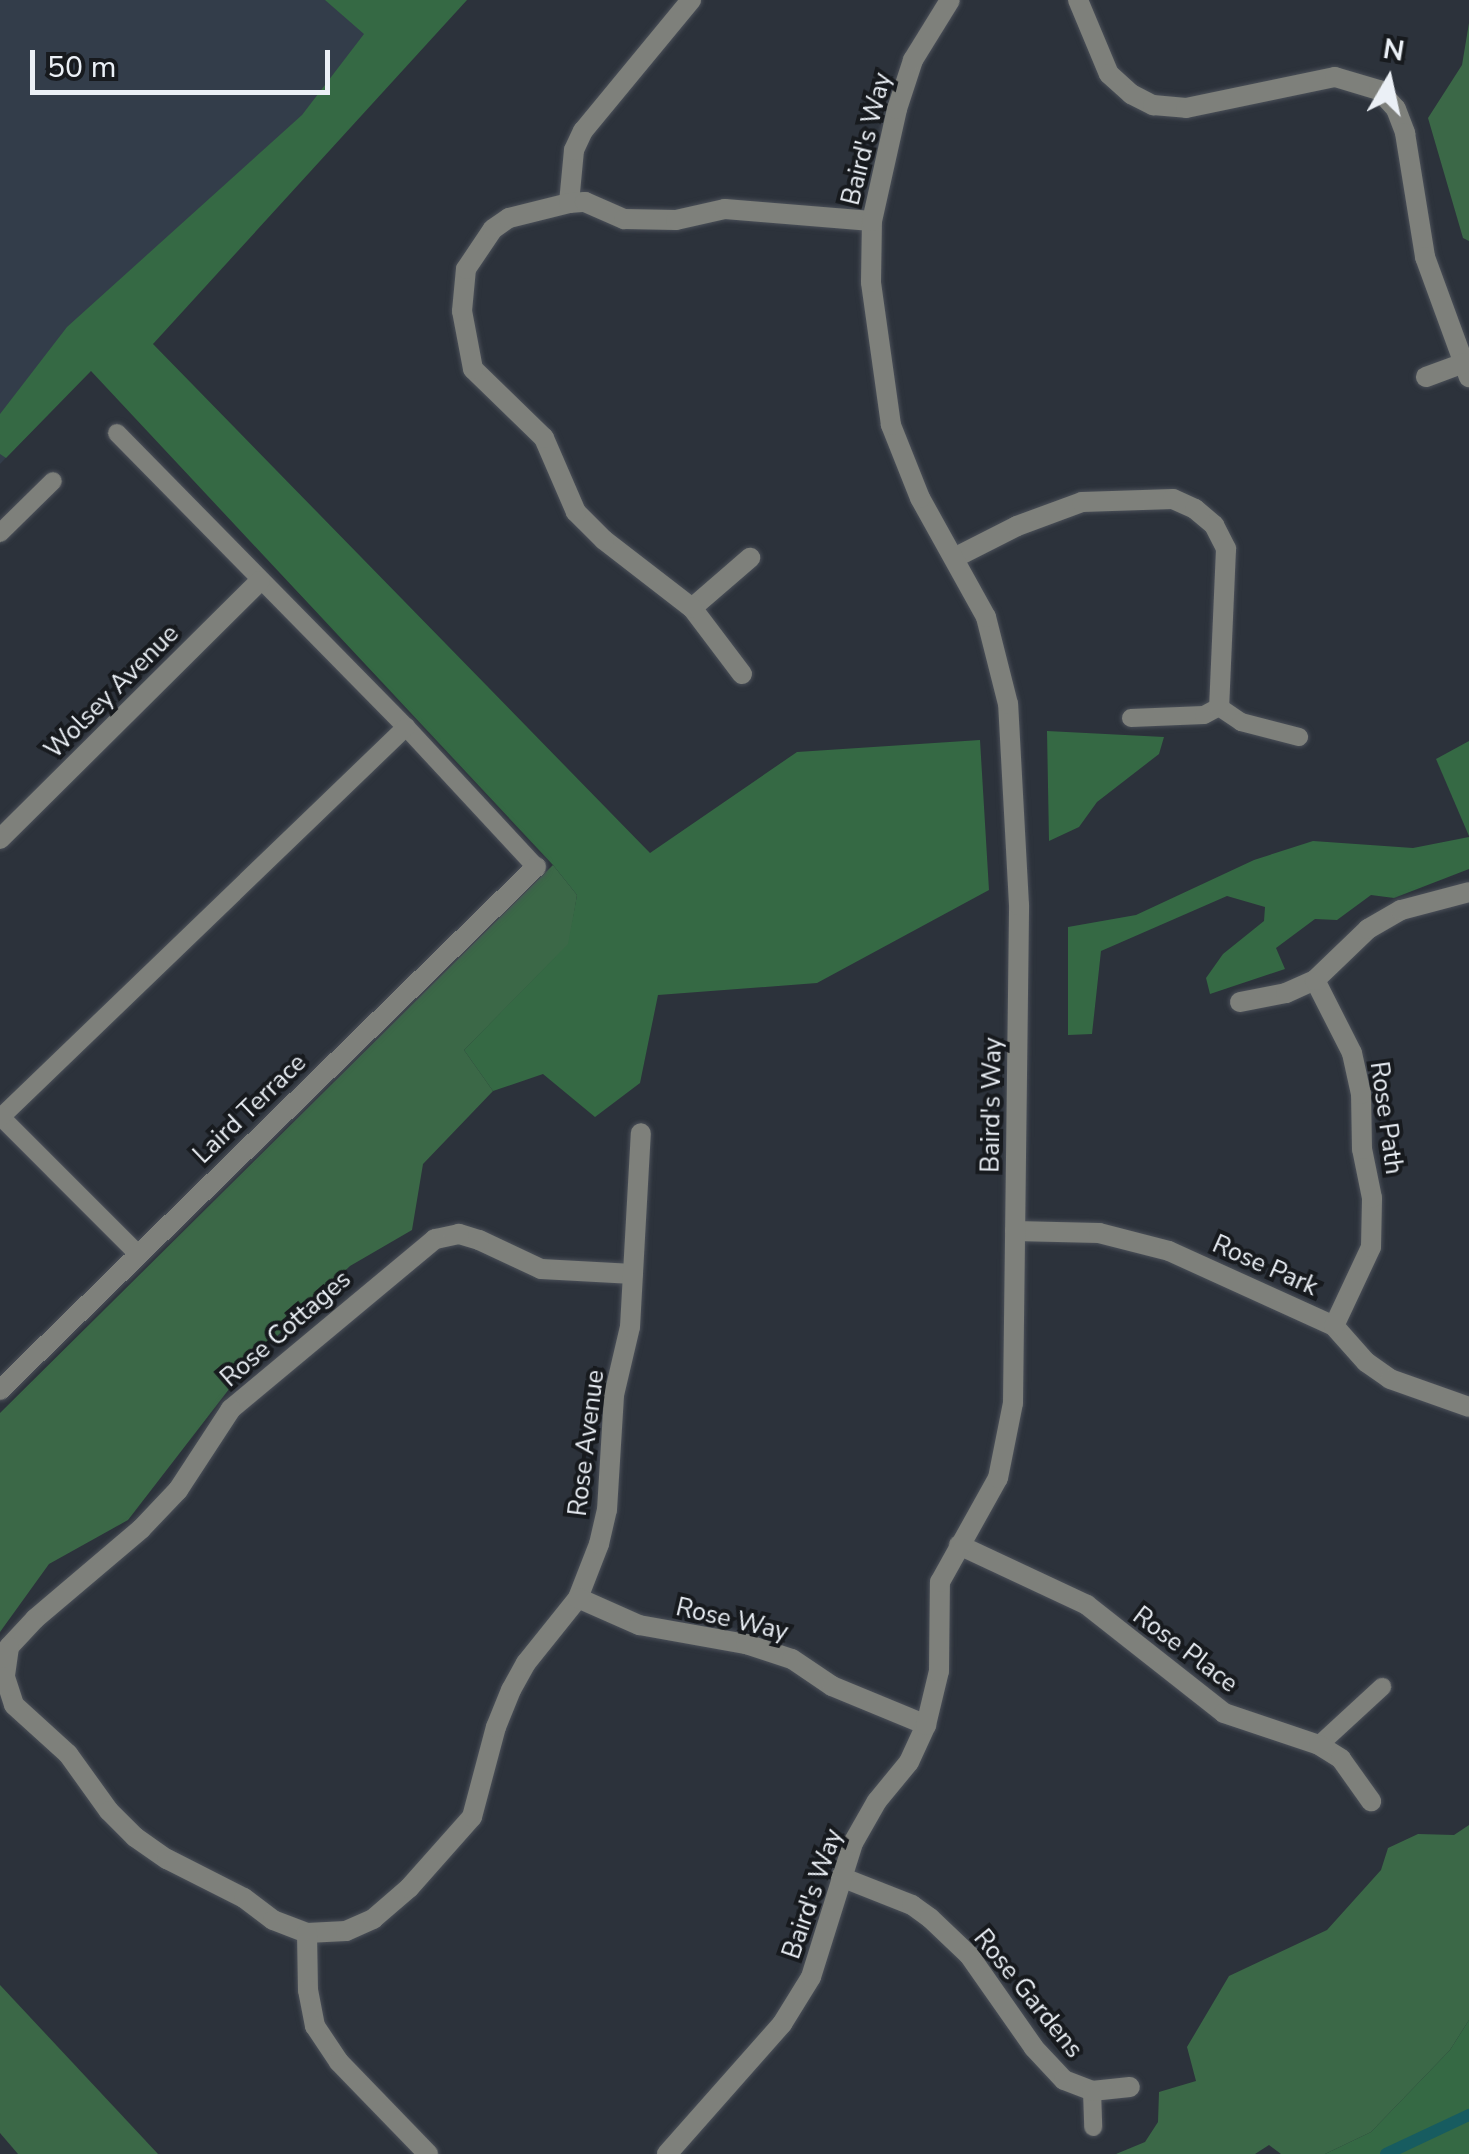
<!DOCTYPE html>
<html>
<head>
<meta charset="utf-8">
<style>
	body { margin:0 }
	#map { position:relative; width:1469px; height:2154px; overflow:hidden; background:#2c323b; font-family:"Nunito Sans",sans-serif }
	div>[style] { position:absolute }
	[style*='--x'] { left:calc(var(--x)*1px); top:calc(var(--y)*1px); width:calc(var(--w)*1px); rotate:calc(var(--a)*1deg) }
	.built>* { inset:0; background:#333d4a }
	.green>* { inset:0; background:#3b6847 }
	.forest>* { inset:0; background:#356944 }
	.stream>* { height:12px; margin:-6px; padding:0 6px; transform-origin:6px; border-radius:6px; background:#175c60 }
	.roads { filter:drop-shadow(0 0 2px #4b5059) drop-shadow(0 0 2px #4b5059) }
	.service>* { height:18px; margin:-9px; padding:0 9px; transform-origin:9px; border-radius:9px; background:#7e807b }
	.minor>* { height:20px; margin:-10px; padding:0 10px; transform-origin:10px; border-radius:10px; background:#7e807b }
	span { translate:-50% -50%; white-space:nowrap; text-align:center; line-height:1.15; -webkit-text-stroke:8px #171a1e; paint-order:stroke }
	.street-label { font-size:25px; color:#ebf0f6 }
	.north { position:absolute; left:1339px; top:30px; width:100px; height:100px; -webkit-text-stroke:8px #171a1e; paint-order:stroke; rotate:9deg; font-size:28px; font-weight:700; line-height:40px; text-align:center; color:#ebf0f6 }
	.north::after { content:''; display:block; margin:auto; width:35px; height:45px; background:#ebf0f6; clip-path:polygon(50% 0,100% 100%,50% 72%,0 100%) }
	.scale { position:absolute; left:30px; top:50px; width:300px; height:45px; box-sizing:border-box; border:5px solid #ebf0f6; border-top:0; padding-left:12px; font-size:30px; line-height:35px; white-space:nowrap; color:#ebf0f6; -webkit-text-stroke:8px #171a1e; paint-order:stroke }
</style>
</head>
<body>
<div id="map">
	<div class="built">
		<i style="clip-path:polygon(0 0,425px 0,358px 92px,0 464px)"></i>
	</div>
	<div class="green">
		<i style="clip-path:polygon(1469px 23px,1469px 241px,1463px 238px,1428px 118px,1462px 65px)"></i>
		<i style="clip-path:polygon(553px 865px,577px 895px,569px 944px,464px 1050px,493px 1091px,423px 1164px,412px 1230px,350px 1266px,250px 1362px,128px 1520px,49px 1564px,0 1632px,0 1413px)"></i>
		<i style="clip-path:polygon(1469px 1825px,1469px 2020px,1450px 2050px,1371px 2132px,1325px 2154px,1281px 2154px,1269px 2145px,1255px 2154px,1116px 2154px,1145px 2142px,1158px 2122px,1159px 2092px,1196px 2081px,1187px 2047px,1229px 1976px,1327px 1930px,1381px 1870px,1388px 1848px,1418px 1834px,1454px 1835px)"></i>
		<i style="clip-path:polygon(0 1985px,158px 2154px,18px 2154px,0 2133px)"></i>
	</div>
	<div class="forest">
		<i style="clip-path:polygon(325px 0,467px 0,153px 344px,650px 853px,797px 752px,980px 740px,989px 890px,817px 983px,658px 995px,640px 1083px,595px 1117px,543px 1074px,493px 1091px,464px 1050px,568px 944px,577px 895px,553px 865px,91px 371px,6px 458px,0 454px,0 414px,67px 327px,302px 115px,364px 34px)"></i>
		<i style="clip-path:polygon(1047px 731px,1164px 737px,1159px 754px,1097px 802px,1079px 827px,1049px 841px)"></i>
		<i style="clip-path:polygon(1469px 741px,1469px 836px,1436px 759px)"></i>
		<i style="clip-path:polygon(1469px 837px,1469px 869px,1394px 898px,1371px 895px,1337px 920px,1315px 919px,1276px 948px,1285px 969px,1210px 994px,1206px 978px,1223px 954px,1264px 921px,1265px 907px,1227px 896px,1101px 951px,1092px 1034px,1068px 1035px,1068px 927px,1136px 915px,1254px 860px,1313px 841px,1413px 848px)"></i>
		<i style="clip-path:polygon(1469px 2020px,1469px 2154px,1325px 2154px,1371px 2132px,1450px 2050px)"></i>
	</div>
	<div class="stream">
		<i style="--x:1386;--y:2154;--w:92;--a:-25.2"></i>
	</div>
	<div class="roads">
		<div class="service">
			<i style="--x:117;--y:433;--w:412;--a:45.5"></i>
			<i style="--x:406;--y:727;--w:191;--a:47.1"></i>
			<i style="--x:0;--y:533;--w:74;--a:-44.5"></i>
			<i style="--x:1131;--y:718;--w:73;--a:-2.4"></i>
			<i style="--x:1204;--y:715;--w:17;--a:-28"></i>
			<i style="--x:1219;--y:707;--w:27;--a:34"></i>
			<i style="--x:1241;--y:722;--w:60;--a:14.5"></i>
			<i style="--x:0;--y:1116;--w:194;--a:45"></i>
			<i style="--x:0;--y:1118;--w:564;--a:-43.92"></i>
			<i style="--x:1319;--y:1745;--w:86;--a:-42.6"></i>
			<i style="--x:1092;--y:2091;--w:36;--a:88"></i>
		</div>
		<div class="minor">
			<i style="--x:1078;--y:0;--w:80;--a:67.3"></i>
			<i style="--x:1109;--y:74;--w:30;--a:42"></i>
			<i style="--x:1131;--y:94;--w:25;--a:27"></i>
			<i style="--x:1153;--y:105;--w:33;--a:5"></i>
			<i style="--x:1186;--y:108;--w:152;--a:-11.8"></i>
			<i style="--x:1335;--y:77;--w:46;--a:16.5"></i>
			<i style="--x:1379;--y:90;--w:25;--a:48"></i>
			<i style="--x:1396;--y:109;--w:26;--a:69"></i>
			<i style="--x:1405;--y:133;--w:126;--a:80.8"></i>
			<i style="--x:1425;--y:257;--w:128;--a:69.9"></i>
			<i style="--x:569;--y:203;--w:53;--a:-84.6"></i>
			<i style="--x:574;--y:150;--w:21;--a:-65"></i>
			<i style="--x:583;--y:131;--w:170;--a:-50.5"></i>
			<i style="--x:1426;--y:377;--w:40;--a:-20.2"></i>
			<i style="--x:956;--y:557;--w:68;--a:-26.9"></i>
			<i style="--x:1017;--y:526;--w:69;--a:-20.3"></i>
			<i style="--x:1082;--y:502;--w:91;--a:-1.9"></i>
			<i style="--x:1173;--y:499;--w:24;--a:24"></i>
			<i style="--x:1195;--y:509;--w:25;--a:40"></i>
			<i style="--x:1214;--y:525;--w:27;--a:63"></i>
			<i style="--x:1226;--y:549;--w:158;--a:92.5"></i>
			<i style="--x:692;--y:608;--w:77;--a:-40.8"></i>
			<i style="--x:742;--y:674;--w:83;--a:-127.1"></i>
			<i style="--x:692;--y:608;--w:111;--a:-142.3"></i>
			<i style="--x:604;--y:540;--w:40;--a:-135"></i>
			<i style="--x:576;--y:512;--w:81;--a:-113.4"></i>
			<i style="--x:544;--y:438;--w:99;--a:-135.8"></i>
			<i style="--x:473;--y:369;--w:59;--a:-100.7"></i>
			<i style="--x:462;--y:311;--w:42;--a:-84.6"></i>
			<i style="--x:466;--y:269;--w:48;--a:-56"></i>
			<i style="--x:493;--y:229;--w:19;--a:-35"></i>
			<i style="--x:509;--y:218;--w:62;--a:-14"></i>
			<i style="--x:569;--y:203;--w:16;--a:-4"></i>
			<i style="--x:585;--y:202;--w:43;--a:23.6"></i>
			<i style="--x:624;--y:219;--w:52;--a:1.1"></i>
			<i style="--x:676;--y:220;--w:50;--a:-12.7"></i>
			<i style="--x:725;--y:209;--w:147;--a:4.7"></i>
			<i style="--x:0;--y:839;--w:366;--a:-44.8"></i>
			<i style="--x:1240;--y:1002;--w:47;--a:-11.1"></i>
			<i style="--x:1286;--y:993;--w:32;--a:-24"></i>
			<i style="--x:1015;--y:1231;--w:84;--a:1.4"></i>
			<i style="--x:1099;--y:1233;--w:72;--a:14.4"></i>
			<i style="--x:1169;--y:1251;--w:181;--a:24.4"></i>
			<i style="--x:1334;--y:1326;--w:48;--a:48.4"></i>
			<i style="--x:1366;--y:1362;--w:29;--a:35"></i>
			<i style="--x:1390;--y:1379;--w:84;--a:19.5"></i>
			<i style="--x:633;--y:1274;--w:92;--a:-176.9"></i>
			<i style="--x:541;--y:1269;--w:68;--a:-154.9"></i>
			<i style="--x:479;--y:1240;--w:21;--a:-163"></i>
			<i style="--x:459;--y:1234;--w:25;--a:168"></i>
			<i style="--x:435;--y:1239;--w:266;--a:140.2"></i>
			<i style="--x:231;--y:1409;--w:97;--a:123.2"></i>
			<i style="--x:178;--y:1490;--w:54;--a:133.5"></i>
			<i style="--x:141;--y:1529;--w:139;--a:139.7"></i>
			<i style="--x:35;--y:1619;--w:38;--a:133"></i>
			<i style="--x:9;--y:1647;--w:30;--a:98"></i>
			<i style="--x:5;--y:1677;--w:29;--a:72"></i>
			<i style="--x:14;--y:1705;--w:73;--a:42.2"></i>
			<i style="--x:68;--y:1754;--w:70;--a:54.3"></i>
			<i style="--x:109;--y:1811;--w:37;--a:45"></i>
			<i style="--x:135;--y:1837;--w:39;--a:35"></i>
			<i style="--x:167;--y:1859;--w:86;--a:26.9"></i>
			<i style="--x:244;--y:1898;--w:36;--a:37"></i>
			<i style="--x:273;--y:1920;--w:36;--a:21"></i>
			<i style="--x:307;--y:1933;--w:39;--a:-3"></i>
			<i style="--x:346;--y:1931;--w:30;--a:-24"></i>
			<i style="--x:373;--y:1919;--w:48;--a:-40.7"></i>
			<i style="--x:409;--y:1888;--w:95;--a:-48.4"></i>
			<i style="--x:472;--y:1817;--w:93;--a:-75.1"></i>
			<i style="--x:496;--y:1727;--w:40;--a:-68"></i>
			<i style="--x:511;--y:1690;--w:31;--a:-61"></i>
			<i style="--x:526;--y:1663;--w:83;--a:-51.3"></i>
			<i style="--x:578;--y:1598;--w:58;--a:-68.7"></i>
			<i style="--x:599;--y:1544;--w:35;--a:-77"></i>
			<i style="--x:607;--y:1510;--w:115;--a:-86.5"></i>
			<i style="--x:614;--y:1395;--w:70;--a:-76.8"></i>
			<i style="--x:630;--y:1327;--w:194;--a:-86.8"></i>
			<i style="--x:1334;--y:1326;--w:87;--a:-64.9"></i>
			<i style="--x:1371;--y:1247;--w:49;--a:-88.8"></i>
			<i style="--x:1372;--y:1198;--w:50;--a:-101.5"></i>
			<i style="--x:1362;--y:1149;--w:55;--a:-91"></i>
			<i style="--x:1361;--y:1094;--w:42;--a:-102.4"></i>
			<i style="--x:1352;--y:1053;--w:82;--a:-116.9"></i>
			<i style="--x:1315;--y:980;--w:74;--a:-43.9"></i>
			<i style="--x:1368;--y:929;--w:38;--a:-30"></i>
			<i style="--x:1401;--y:910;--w:70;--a:-14.8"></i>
			<i style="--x:0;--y:1390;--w:749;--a:-44.3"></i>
			<i style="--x:959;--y:1545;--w:141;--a:25.1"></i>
			<i style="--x:1087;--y:1605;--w:174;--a:38.2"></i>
			<i style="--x:1224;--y:1713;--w:100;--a:18.6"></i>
			<i style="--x:1319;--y:1745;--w:26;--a:32"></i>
			<i style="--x:1341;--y:1759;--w:52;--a:54.5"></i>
			<i style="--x:578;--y:1598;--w:67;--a:23.9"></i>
			<i style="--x:639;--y:1625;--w:109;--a:10.1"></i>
			<i style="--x:746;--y:1644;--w:48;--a:18.1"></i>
			<i style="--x:792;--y:1659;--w:48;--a:34"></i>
			<i style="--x:832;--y:1686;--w:102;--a:22.5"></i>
			<i style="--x:841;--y:1877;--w:76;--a:21.5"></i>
			<i style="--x:912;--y:1905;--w:22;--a:36"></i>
			<i style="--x:930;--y:1918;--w:54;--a:43.5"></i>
			<i style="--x:969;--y:1955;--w:113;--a:55"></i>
			<i style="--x:1034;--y:2048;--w:44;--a:46.8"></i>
			<i style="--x:1064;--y:2080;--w:30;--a:21"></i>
			<i style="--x:1092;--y:2091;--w:38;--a:-6"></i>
			<i style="--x:307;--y:1933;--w:57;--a:89"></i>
			<i style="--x:308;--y:1990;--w:37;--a:79"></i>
			<i style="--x:315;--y:2026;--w:43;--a:56.3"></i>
			<i style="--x:339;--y:2062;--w:128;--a:45.9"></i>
			<i style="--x:667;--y:2154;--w:174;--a:-48.5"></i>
			<i style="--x:782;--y:2024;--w:55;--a:-58.3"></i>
			<i style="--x:811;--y:1977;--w:140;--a:-72.6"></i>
			<i style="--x:853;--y:1843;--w:48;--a:-60.3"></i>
			<i style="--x:877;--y:1801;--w:50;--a:-50.6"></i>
			<i style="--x:909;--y:1762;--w:41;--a:-65.3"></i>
			<i style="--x:926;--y:1725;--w:56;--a:-76.5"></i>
			<i style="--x:939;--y:1671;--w:89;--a:-89.4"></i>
			<i style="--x:940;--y:1582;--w:119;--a:-60.9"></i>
			<i style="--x:998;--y:1478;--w:76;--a:-78.7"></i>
			<i style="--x:1013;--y:1403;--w:498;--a:-89.3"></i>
			<i style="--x:1019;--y:905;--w:201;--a:-93.1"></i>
			<i style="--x:1008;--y:704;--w:90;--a:-104.2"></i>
			<i style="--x:986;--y:617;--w:136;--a:-119"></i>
			<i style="--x:920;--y:498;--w:79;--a:-111.7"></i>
			<i style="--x:891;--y:425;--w:144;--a:-98"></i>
			<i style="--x:871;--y:282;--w:61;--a:-89.1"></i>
			<i style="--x:872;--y:221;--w:115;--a:-77.4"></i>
			<i style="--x:897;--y:109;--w:52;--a:-71.9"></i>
			<i style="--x:913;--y:60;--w:70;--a:-58.3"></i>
		</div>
	</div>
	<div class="street-label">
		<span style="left:867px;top:139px;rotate:-76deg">Baird's Way</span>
		<span style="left:112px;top:692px;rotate:-45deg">Wolsey Avenue</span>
		<span style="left:992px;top:1105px;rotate:-89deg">Baird's Way</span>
		<span style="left:250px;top:1109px;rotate:-44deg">Laird Terrace</span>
		<span style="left:1386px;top:1118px;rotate:82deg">Rose Path</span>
		<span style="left:1265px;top:1266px;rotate:24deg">Rose Park</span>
		<span style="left:286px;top:1329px;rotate:-41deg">Rose Cottages</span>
		<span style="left:587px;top:1443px;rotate:-83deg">Rose Avenue</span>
		<span style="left:732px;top:1620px;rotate:13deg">Rose Way</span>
		<span style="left:1185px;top:1650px;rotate:37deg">Rose Place</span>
		<span style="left:813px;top:1894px;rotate:-71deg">Baird's Way</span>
		<span style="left:1028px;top:1994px;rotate:51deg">Rose Gardens</span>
	</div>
	<div class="north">N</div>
	<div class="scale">50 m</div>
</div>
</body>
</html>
